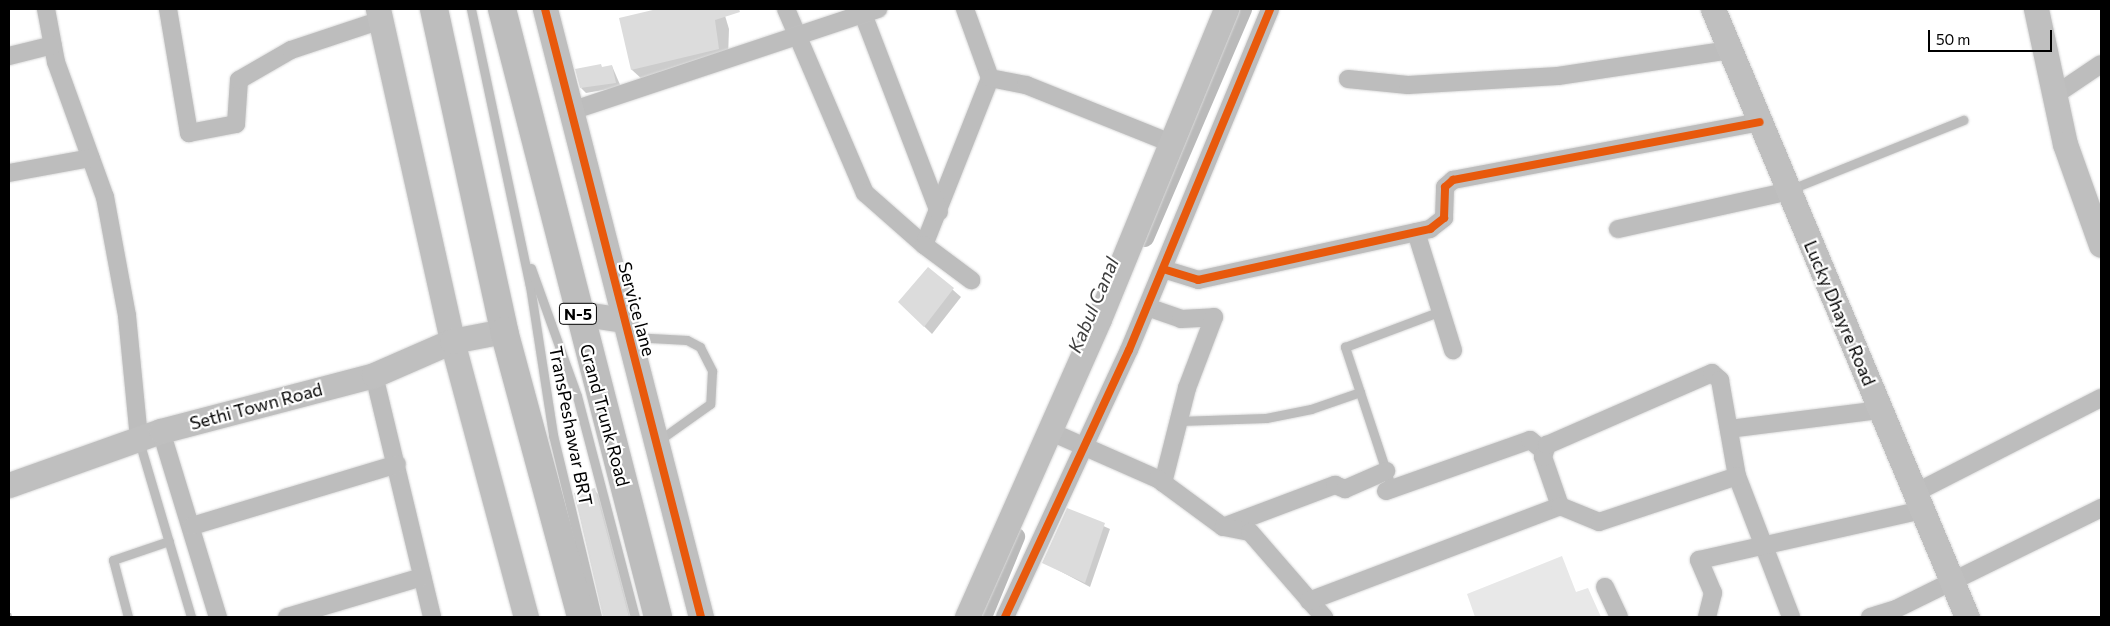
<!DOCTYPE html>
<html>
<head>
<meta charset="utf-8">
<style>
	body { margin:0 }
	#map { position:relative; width:2110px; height:626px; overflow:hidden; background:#fff; font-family:Commissioner,sans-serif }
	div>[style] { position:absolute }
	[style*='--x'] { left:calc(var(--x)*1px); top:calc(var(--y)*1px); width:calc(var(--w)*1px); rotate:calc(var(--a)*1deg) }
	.green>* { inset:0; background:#e8e8e8 }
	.shadow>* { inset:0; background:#0003 }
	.canal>* { height:18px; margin:-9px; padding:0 9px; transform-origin:9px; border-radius:9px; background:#bababa }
	.building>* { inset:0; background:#dcdcdc }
	.roads { filter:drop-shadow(0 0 1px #dbdbdb) drop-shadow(0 0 1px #dbdbdb) }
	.lane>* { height:9px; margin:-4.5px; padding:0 4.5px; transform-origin:4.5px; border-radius:4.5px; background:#bdbdbd }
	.street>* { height:18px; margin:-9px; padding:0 9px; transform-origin:9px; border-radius:9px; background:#bdbdbd }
	.secondary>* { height:25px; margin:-12.5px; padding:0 12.5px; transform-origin:12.5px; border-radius:12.5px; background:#bfbfbf }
	.highway>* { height:28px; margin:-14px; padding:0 14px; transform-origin:14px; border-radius:14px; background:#bdbdbd }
	.rail>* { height:4px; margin-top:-2px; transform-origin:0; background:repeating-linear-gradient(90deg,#bdbdbd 0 8px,transparent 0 10.5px) }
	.cycleway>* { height:8px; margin:-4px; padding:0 4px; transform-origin:4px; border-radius:4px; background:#e8590c }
	span { translate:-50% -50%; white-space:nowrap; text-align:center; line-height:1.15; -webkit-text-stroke:4.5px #fff; paint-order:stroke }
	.shield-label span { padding:1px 4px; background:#fff; border:1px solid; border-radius:4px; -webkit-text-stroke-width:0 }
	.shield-label { font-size:16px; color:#000; font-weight:700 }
	.street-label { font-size:18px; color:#000 }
	.water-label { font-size:19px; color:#3e3e3e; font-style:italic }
	.frame { position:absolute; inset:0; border:10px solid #000; pointer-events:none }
	.scale { position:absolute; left:1928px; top:30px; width:124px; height:22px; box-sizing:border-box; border:2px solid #000; border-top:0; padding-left:6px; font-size:15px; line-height:18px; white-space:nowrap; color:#000; -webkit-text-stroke:4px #fff; paint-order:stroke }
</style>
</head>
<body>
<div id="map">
	<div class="green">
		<i style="clip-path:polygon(1562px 556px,1576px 592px,1588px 588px,1601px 617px,1475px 617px,1467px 594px)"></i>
	</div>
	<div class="shadow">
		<i style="clip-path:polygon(662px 9px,723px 9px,729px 29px,728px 58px,643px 80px,632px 70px,621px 19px)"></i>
		<i style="clip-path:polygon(612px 66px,621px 87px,586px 93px,581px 88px)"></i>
		<i style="clip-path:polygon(928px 268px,961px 297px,932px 334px,899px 302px)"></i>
		<i style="clip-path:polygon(594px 490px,604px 500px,636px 617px,604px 617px)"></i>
		<i style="clip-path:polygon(1068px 510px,1110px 529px,1090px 587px,1043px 562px)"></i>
	</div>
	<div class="canal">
		<i style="--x:1145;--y:238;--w:249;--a:-66.8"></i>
		<i style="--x:983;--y:617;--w:87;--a:-67.6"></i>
	</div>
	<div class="building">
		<i style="clip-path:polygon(657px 9px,739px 9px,740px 12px,715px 20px,719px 49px,631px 70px,619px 18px)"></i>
		<i style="clip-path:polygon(601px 64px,602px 67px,612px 65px,616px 83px,580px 88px,575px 69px)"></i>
		<i style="clip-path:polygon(928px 267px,954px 288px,924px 327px,898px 302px)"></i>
		<i style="clip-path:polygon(595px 488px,629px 617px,603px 617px,574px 493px)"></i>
		<i style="clip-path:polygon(1067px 508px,1105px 523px,1085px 583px,1042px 563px)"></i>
	</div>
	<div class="roads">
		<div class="lane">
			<i style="--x:471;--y:9;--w:283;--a:78"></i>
			<i style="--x:530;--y:286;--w:151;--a:81.2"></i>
			<i style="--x:553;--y:435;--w:187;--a:76.4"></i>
			<i style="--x:1789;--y:190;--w:188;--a:-21.9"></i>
			<i style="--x:531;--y:268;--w:136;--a:70.2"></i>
			<i style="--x:577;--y:396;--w:228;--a:75.3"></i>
			<i style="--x:632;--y:337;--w:55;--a:3.1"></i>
			<i style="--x:687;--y:340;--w:15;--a:28"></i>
			<i style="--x:700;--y:347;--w:27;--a:63"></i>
			<i style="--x:712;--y:371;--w:33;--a:93"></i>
			<i style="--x:710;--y:404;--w:64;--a:144.6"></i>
			<i style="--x:1179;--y:421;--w:87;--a:-2"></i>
			<i style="--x:1266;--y:418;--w:46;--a:-11.3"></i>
			<i style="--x:1311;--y:409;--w:52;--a:-19.1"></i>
			<i style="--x:139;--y:441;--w:184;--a:73.5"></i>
			<i style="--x:1392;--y:489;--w:150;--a:-108.3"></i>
			<i style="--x:1345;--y:347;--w:103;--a:-20.6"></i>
			<i style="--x:128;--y:617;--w:59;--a:-104.7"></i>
			<i style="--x:113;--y:560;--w:59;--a:-18.7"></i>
		</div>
		<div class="street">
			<i style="--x:46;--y:9;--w:54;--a:79.3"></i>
			<i style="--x:56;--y:62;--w:144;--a:70.1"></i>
			<i style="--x:105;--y:197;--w:121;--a:79.5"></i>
			<i style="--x:127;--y:316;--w:123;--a:84.4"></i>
			<i style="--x:168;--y:9;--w:126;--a:80.4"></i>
			<i style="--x:189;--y:133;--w:48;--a:-10.8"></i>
			<i style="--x:236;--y:124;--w:44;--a:-86.1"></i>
			<i style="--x:239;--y:80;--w:60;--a:-30"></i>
			<i style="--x:291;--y:50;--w:95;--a:-18.4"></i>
			<i style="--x:786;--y:9;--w:200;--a:66.8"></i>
			<i style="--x:865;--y:193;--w:79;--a:41.4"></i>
			<i style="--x:924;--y:245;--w:180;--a:-68.4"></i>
			<i style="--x:965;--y:9;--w:73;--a:70.1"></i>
			<i style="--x:990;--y:78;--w:37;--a:11"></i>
			<i style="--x:1026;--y:85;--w:156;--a:21.8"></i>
			<i style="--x:863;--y:14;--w:212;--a:69"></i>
			<i style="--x:9;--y:56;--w:45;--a:-14"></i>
			<i style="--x:1348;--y:79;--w:60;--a:5.7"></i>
			<i style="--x:1408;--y:85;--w:150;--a:-3.4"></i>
			<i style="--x:1558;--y:76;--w:174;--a:-8.6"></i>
			<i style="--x:2055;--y:95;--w:55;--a:-34"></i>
			<i style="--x:571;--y:111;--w:324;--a:-18.4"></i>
			<i style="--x:9;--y:173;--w:83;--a:-10.4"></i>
			<i style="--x:1618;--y:229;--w:175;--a:-12.5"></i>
			<i style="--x:1416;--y:232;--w:124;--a:72.6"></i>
			<i style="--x:924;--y:245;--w:59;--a:36.7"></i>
			<i style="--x:1163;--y:269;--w:37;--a:17"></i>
			<i style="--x:1198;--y:280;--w:238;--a:-12.4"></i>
			<i style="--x:1430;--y:229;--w:18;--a:-38"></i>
			<i style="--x:1444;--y:218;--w:31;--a:-88"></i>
			<i style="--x:1445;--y:187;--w:11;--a:-41"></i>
			<i style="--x:1453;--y:180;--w:312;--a:-10.7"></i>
			<i style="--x:1147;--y:307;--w:36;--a:19"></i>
			<i style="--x:1181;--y:319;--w:33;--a:-3"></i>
			<i style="--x:1214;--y:317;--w:76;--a:110.8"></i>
			<i style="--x:1187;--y:388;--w:98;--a:104.2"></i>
			<i style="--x:374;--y:375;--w:249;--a:76.5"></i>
			<i style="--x:1729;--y:429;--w:152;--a:-7.2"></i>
			<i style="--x:161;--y:431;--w:195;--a:73"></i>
			<i style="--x:1049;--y:431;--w:119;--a:23.8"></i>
			<i style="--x:1158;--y:479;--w:81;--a:36.4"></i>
			<i style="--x:1223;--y:527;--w:120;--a:-20.6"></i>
			<i style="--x:1335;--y:485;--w:11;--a:22"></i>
			<i style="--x:1345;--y:489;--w:45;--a:-23.7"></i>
			<i style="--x:1386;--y:491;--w:153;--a:-19.5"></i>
			<i style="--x:1530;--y:440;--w:16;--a:38"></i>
			<i style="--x:1915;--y:493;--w:209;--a:-27.1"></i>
			<i style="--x:1560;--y:506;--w:52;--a:-109.1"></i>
			<i style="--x:1543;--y:457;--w:13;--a:-72"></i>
			<i style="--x:1547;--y:445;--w:180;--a:-23.6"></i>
			<i style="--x:1712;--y:373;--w:11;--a:41"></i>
			<i style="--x:1720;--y:380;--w:97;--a:80"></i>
			<i style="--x:1737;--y:476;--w:151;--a:69"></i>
			<i style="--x:192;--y:526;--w:214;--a:-16.8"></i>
			<i style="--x:1224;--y:527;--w:26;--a:11"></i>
			<i style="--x:1250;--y:532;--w:113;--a:49"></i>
			<i style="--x:1605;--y:587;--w:33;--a:65"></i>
			<i style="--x:1309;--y:601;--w:268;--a:-20.7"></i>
			<i style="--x:1560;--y:506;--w:42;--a:22.3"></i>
			<i style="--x:1599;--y:522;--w:145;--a:-18.4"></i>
			<i style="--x:287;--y:617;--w:141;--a:-16.5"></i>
			<i style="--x:1005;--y:617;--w:294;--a:-65.1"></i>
			<i style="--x:1129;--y:350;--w:369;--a:-67.5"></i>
			<i style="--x:1707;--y:617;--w:25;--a:-76"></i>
			<i style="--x:1713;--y:593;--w:36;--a:-113"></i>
			<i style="--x:1699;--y:560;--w:229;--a:-12.6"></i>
			<i style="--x:1870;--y:617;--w:27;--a:-17"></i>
			<i style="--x:1896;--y:609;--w:229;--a:-26.2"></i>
		</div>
		<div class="secondary">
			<i style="--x:378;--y:9;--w:340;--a:77.4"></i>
			<i style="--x:452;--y:341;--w:286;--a:75"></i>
			<i style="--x:545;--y:9;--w:628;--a:75.61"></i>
			<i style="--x:1713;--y:9;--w:659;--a:67.33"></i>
			<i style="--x:2036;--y:9;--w:138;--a:77.9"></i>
			<i style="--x:2065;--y:144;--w:107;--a:70.4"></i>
			<i style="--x:578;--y:313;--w:47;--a:8.7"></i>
			<i style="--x:9;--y:485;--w:161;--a:-19.6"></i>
			<i style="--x:161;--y:431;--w:220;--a:-14.7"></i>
			<i style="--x:374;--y:375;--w:85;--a:-23.6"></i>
			<i style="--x:452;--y:341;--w:53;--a:-10.9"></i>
			<i style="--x:967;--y:617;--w:326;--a:-66.1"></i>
			<i style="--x:1099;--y:319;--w:335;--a:-67.7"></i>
		</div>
		<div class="highway">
			<i style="--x:434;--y:9;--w:330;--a:77.7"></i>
			<i style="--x:504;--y:331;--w:296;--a:74.9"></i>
			<i style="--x:502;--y:9;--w:628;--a:75.61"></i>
		</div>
	</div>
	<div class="rail">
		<i style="--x:9;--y:613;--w:4;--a:76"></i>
	</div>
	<div class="cycleway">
		<i style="--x:545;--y:9;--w:628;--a:75.61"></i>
		<i style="--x:1163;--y:269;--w:37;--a:17"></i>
		<i style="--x:1198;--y:280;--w:238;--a:-12.4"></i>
		<i style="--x:1430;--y:229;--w:18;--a:-38"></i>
		<i style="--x:1444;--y:218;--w:31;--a:-88"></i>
		<i style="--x:1445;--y:187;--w:11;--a:-41"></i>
		<i style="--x:1453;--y:180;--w:312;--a:-10.7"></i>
		<i style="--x:1005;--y:617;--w:294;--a:-65.1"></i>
		<i style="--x:1129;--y:350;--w:369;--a:-67.5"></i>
	</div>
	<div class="shield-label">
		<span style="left:578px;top:314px">N-5</span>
	</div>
	<div class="street-label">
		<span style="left:637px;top:309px;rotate:75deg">Service lane</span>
		<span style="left:1840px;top:313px;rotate:67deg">Lucky Dhayre Road</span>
		<span style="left:256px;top:406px;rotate:-15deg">Sethi Town Road</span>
		<span style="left:605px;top:415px;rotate:75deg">Grand Trunk Road</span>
		<span style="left:571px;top:426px;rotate:79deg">TransPeshawar BRT</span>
	</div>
	<div class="water-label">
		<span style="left:1093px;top:305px;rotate:-67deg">Kabul Canal</span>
	</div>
	<div class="frame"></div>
	<div class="scale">50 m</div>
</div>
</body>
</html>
